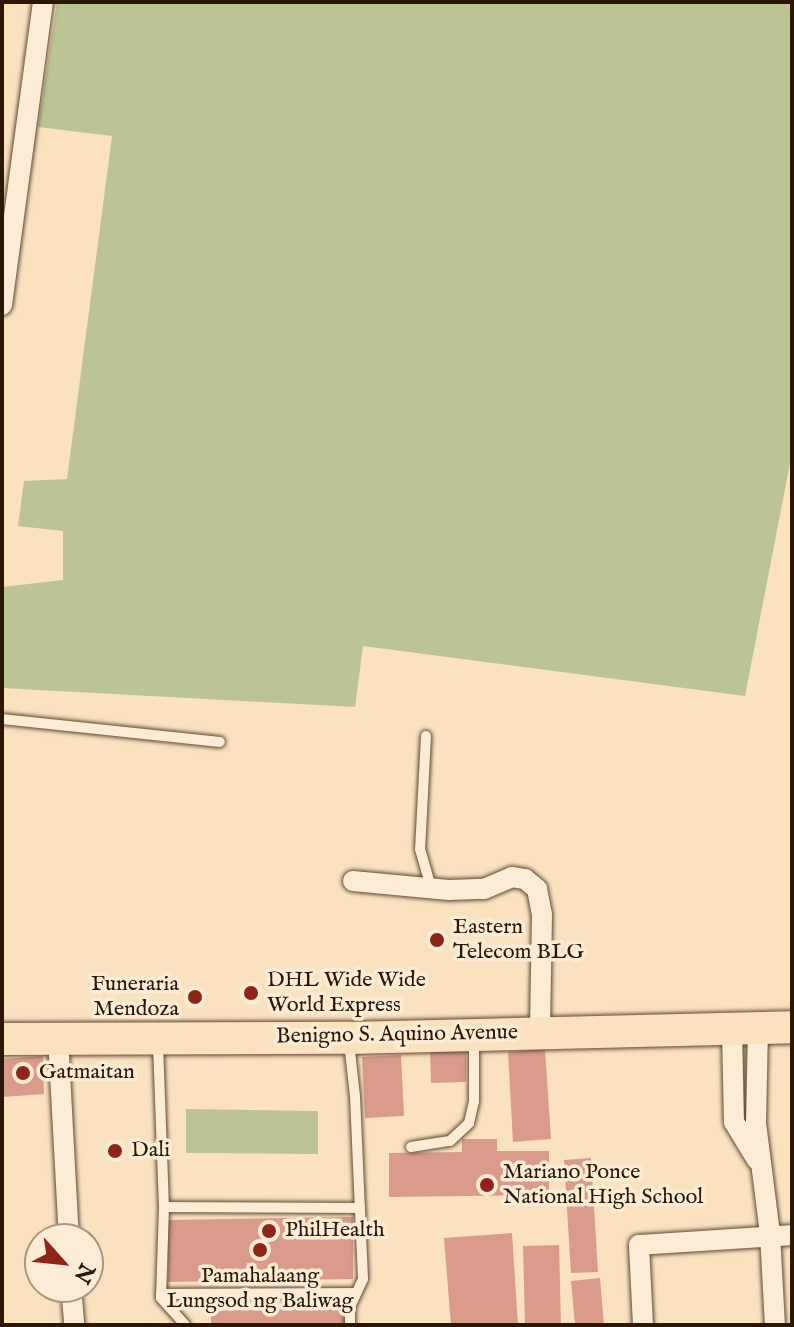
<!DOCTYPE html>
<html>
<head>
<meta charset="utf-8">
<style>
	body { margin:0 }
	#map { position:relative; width:794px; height:1327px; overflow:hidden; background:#fbe2bf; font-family:"IM FELL English",serif }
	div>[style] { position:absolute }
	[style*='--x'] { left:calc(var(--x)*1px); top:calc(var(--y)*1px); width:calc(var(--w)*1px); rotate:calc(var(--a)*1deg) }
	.green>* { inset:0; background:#bcc494 }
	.building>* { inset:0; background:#da9b8b }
	.roads { filter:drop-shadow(0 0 2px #5e4a34) drop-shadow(0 0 2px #5e4a34) }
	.lane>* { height:10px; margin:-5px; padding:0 5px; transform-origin:5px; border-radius:5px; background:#fcecd5 }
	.street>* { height:20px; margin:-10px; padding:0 10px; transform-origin:10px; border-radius:10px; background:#fcecd5 }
	.primary>* { height:32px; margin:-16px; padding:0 16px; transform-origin:16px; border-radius:16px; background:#fbe2bf }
	.dots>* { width:22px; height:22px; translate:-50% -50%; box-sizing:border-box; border:4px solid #fcecd5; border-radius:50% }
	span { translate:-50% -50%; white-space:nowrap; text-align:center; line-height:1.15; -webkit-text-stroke:7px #fcecd5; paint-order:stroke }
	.poi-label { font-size:22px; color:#2a1706 }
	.left { translate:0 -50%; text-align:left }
	.right { translate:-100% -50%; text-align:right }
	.street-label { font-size:22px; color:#2a1706 }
	.frame { position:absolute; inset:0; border:4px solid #2a1706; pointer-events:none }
	.north { position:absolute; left:24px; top:1223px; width:80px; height:80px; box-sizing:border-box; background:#fcecd5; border:2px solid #a89782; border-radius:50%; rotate:117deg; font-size:22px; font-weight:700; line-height:32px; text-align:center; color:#2a1706 }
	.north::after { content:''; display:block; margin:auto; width:28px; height:36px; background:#8f2418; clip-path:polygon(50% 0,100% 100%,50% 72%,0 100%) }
</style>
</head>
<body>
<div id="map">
	<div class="green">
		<i style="clip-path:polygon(57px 2px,792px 2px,792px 453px,745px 696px,363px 646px,355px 707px,2px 688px,2px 587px,63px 580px,63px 531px,18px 526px,24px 481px,67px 479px,112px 136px,38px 127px)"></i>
		<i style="clip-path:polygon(186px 1109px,318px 1111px,318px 1154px,186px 1153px)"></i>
	</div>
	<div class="building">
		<i style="clip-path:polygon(545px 1049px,551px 1139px,513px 1142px,508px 1052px)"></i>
		<i style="clip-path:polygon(430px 1051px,466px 1051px,466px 1082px,431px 1083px)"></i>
		<i style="clip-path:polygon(401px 1055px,404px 1116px,365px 1118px,362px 1057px)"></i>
		<i style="clip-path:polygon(43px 1056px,44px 1094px,2px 1097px,2px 1059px)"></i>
		<i style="clip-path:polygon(462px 1139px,497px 1139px,497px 1151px,549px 1151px,549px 1195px,389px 1197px,389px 1153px,462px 1152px)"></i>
		<i style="clip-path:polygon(591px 1158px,598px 1272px,571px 1273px,564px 1160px)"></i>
		<i style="clip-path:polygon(353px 1217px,353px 1279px,168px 1282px,168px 1220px)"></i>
		<i style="clip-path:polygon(512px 1233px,518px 1325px,451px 1325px,444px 1238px)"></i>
		<i style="clip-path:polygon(559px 1245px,561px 1325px,525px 1325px,523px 1246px)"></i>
		<i style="clip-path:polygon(600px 1278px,604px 1325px,575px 1325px,571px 1281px)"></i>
		<i style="clip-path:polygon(345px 1307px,346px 1325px,211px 1325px,211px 1311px)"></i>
	</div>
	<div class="roads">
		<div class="lane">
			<i style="--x:2;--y:719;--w:219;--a:6"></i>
			<i style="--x:426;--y:736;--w:113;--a:93"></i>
			<i style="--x:420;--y:849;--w:40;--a:74"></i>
			<i style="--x:349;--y:1042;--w:54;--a:83.7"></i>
			<i style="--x:355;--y:1096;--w:183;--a:87.5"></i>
			<i style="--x:363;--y:1279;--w:31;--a:115"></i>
			<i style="--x:350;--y:1307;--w:18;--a:90"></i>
			<i style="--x:158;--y:1044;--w:163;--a:87.9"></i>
			<i style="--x:164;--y:1207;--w:91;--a:91.9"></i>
			<i style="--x:161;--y:1298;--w:36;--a:48"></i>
			<i style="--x:411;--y:1147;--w:39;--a:-9"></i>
			<i style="--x:450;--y:1141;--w:26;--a:-43"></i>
			<i style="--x:469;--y:1123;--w:22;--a:-77"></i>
			<i style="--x:474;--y:1102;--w:64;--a:-90"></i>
			<i style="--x:164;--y:1207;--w:196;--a:0.3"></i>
			<i style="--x:161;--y:1294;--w:195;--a:-0.3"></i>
		</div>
		<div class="street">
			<i style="--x:2;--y:305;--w:306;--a:-82.3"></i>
			<i style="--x:353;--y:881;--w:96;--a:5.4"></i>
			<i style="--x:449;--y:890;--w:35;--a:-2"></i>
			<i style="--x:484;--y:889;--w:30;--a:-23"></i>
			<i style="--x:512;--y:877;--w:13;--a:9"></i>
			<i style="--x:525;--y:879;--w:16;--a:40"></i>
			<i style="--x:537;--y:889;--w:25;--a:79"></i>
			<i style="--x:542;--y:914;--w:118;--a:91"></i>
			<i style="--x:758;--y:1028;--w:95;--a:91.2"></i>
			<i style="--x:756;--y:1123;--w:112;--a:82.8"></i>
			<i style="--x:770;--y:1234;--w:91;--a:86.9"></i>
			<i style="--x:732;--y:1029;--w:93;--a:88.8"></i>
			<i style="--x:734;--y:1122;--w:44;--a:58.8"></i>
			<i style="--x:58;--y:1037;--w:202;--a:86.9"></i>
			<i style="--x:71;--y:1287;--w:38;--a:85"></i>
			<i style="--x:643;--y:1325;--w:80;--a:-92.9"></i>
			<i style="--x:639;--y:1245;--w:153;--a:-3.7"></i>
		</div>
		<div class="primary">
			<i style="--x:2;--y:1039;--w:347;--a:-0.2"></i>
			<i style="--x:349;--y:1038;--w:443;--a:-1.4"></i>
		</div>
	</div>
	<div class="dots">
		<i style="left:437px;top:940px;background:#8f2418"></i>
		<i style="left:251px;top:993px;background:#8f2418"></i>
		<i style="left:195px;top:997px;background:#8f2418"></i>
		<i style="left:23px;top:1073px;background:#8f2418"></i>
		<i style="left:115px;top:1151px;background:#8f2418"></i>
		<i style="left:487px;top:1185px;background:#8f2418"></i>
		<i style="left:269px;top:1231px;background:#8f2418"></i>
		<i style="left:260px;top:1250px;background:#8f2418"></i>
	</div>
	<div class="poi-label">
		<span class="left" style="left:453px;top:940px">Eastern<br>Telecom BLG</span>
		<span class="left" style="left:267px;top:993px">DHL Wide Wide<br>World Express</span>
		<span class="right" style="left:179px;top:997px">Funeraria<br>Mendoza</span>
		<span class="left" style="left:39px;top:1073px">Gatmaitan</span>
		<span class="left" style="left:131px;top:1151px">Dali</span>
		<span class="left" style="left:503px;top:1185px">Mariano Ponce<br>National High School</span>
		<span class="left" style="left:285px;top:1231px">PhilHealth</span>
		<span style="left:260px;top:1289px">Pamahalaang<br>Lungsod ng Baliwag</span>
	</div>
	<div class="street-label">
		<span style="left:397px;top:1035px;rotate:-1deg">Benigno S. Aquino Avenue</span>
	</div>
	<div class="frame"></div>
	<div class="north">N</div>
</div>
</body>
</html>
